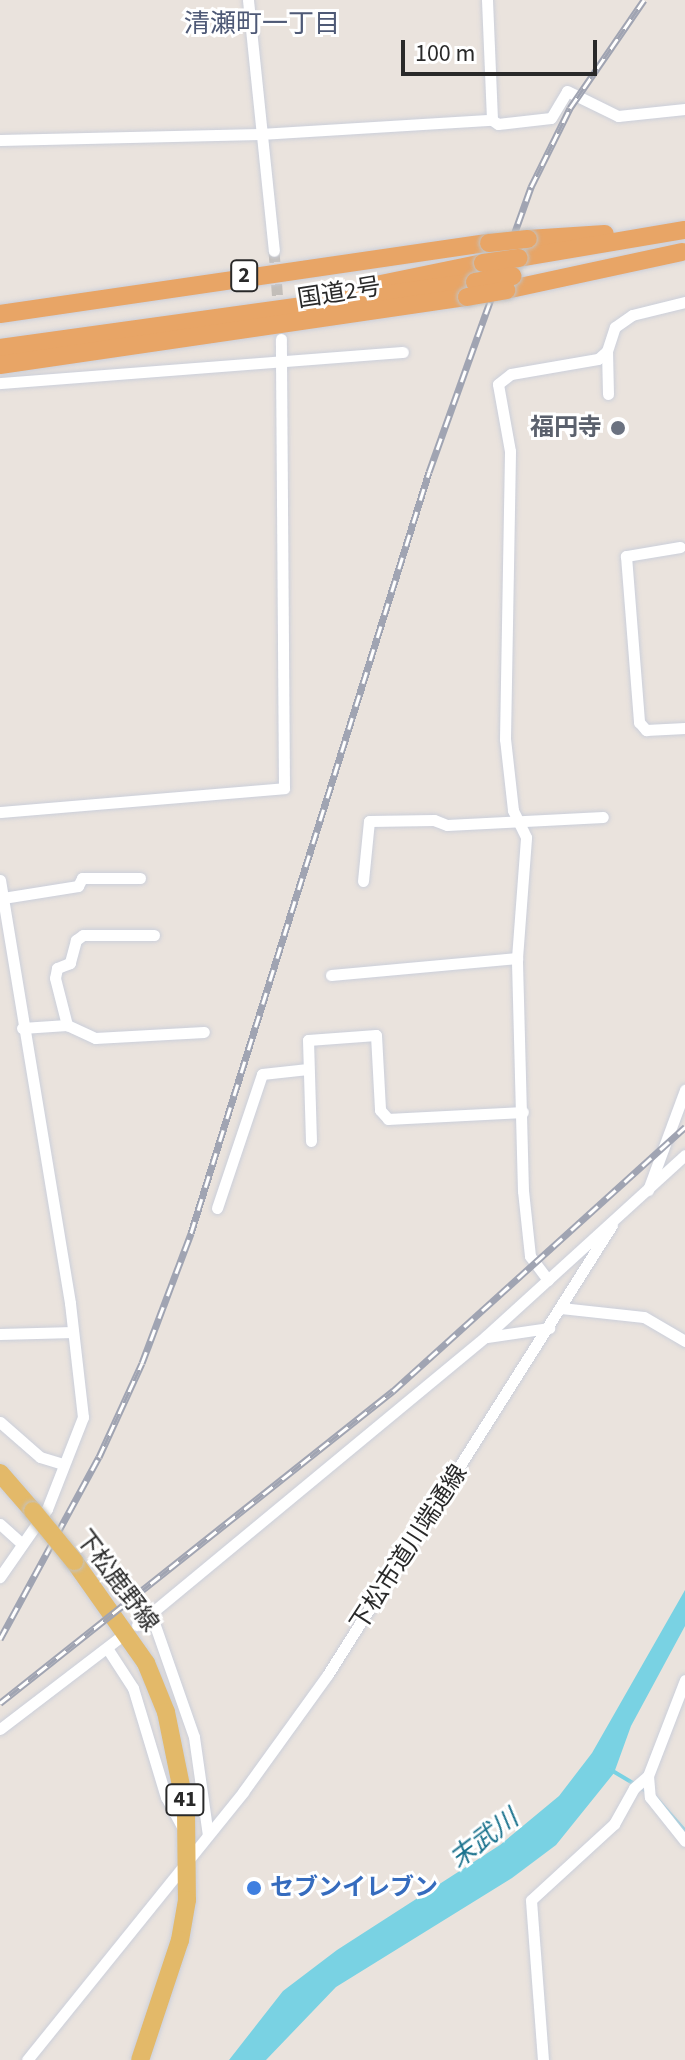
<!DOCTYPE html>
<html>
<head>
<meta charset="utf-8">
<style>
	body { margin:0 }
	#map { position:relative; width:685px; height:2060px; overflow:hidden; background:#eae3dd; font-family:"Source Sans 3","Noto Sans JP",sans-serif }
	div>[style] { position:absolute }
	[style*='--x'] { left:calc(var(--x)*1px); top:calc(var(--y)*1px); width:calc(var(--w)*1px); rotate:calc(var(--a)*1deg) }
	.water>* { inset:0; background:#79d2e3 }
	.stream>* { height:4px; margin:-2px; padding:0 2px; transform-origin:2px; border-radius:2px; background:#79d2e3 }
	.minor-tunnel>* { height:11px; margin-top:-5.5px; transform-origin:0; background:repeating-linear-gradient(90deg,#c3beb9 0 11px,transparent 0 16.5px) }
	.roads { filter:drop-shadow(0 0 2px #cbcfda) drop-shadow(0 0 2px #cbcfda) }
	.minor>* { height:11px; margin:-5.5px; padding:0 5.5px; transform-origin:5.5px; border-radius:5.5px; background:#fff }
	.primary>* { height:18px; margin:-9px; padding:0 9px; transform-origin:9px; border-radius:9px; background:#e3b969 }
	.trunk>* { height:18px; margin:-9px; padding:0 9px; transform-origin:9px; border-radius:9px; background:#e8a566 }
	.rail>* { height:7px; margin-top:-3.5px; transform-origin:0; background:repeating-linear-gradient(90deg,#fff 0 12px,#a0a4b2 0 24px); box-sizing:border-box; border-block:2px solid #a0a4b2 }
	.bridges { filter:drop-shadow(0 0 2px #c3c3c3) drop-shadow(0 0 2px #c3c3c3) }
	.primary-bridge>* { height:18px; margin:-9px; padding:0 9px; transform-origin:9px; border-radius:9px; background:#e3b969 }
	.trunk-bridge>* { height:18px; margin:-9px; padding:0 9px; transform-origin:9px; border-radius:9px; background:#e8a566 }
	.dots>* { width:22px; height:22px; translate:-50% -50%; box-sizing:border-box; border:4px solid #fff; border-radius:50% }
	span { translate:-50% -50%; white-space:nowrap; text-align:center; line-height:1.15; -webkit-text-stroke:6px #fff; paint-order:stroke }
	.shield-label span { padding:2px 6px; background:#fff; border:2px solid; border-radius:6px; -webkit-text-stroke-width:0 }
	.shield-label { font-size:22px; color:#292929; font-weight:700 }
	.street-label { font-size:24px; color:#292929 }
	.worship-label { font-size:24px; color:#5b616d; font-weight:700 }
	.right { translate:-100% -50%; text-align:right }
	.shop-label { font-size:24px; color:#366cbe; font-weight:700 }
	.left { translate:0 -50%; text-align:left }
	.neighbourhood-label { font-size:26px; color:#4e5976 }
	.water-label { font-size:26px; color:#1a728d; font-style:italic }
	.scale { position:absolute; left:401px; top:40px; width:196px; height:36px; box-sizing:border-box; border:4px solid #292929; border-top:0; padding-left:10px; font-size:24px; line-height:28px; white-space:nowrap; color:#292929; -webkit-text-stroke:6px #fff; paint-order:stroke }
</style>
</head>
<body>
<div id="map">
	<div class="water">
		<i style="clip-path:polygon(685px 1590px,685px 1626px,631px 1726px,614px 1773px,556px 1845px,512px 1878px,336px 1987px,266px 2060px,229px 2060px,283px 1991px,337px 1950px,500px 1845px,559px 1796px,592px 1753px)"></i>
	</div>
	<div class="stream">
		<i style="--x:611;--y:1770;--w:43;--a:30.7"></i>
		<i style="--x:655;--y:1797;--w:45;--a:48.6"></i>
	</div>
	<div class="minor-tunnel">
		<i style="--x:274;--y:251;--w:63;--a:85.5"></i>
	</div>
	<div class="roads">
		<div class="minor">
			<i style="--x:248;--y:0;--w:252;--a:84.1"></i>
			<i style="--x:487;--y:0;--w:120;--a:87.6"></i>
			<i style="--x:0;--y:140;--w:260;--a:-1.3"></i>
			<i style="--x:260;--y:134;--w:232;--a:-3.5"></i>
			<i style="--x:492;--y:120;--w:7;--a:34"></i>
			<i style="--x:498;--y:124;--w:53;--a:-6.5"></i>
			<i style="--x:551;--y:118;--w:31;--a:-59"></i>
			<i style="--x:567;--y:91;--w:57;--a:26.1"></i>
			<i style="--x:618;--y:116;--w:67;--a:-6"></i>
			<i style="--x:0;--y:383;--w:404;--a:-4.4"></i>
			<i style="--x:608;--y:394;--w:43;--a:-91.3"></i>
			<i style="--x:607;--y:351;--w:25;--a:-72"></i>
			<i style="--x:615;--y:327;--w:21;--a:-35"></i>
			<i style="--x:632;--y:315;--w:55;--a:-13.8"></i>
			<i style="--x:680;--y:547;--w:55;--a:170.5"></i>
			<i style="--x:626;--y:556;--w:167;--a:85.5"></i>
			<i style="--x:639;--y:722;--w:11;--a:49"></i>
			<i style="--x:646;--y:730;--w:39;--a:-3"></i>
			<i style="--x:0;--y:812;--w:285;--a:-4.8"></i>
			<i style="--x:284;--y:788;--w:449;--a:-90.4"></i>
			<i style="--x:0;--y:880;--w:429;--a:80.6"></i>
			<i style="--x:70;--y:1303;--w:115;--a:83.5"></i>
			<i style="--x:83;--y:1417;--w:99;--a:111.4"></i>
			<i style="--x:47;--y:1509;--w:83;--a:124.7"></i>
			<i style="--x:363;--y:881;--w:60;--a:-84.3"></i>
			<i style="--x:369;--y:821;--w:65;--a:-0.9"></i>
			<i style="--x:434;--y:820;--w:14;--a:21"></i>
			<i style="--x:447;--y:825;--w:156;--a:-2.9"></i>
			<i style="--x:3;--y:898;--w:76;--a:-9.1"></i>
			<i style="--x:78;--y:886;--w:9;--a:-63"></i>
			<i style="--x:82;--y:878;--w:58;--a:0"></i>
			<i style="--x:154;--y:935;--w:71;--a:180"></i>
			<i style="--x:83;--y:935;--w:9;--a:144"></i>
			<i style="--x:76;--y:940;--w:24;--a:105"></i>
			<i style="--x:70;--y:963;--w:14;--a:159"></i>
			<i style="--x:57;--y:968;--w:10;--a:101"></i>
			<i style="--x:55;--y:978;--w:49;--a:75.7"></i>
			<i style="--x:67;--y:1025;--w:31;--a:25"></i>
			<i style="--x:95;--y:1038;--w:109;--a:-3.2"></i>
			<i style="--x:331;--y:975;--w:187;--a:-5.2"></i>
			<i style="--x:22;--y:1028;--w:45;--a:-3.8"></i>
			<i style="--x:311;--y:1141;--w:101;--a:-91.7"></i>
			<i style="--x:308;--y:1040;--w:68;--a:-4.2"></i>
			<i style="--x:376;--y:1035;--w:75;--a:86.9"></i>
			<i style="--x:380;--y:1110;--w:12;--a:48"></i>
			<i style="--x:388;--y:1119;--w:135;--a:-3"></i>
			<i style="--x:648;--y:1190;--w:107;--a:-69.7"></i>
			<i style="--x:217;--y:1208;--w:141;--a:-71.4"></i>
			<i style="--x:262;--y:1074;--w:46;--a:-6.2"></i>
			<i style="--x:548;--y:1280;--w:30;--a:-127"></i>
			<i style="--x:530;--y:1256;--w:65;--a:-96.1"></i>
			<i style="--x:523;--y:1191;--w:233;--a:-91.5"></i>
			<i style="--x:517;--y:958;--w:121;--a:-85.7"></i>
			<i style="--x:526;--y:837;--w:30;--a:-116"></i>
			<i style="--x:513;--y:810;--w:71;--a:-96.4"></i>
			<i style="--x:505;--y:739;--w:288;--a:-89"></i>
			<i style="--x:510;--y:451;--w:68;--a:-100.2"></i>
			<i style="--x:498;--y:384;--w:16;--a:-38"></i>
			<i style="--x:511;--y:374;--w:88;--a:-9.8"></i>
			<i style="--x:598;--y:359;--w:12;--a:-42"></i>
			<i style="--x:561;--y:1308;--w:83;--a:6.2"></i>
			<i style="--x:644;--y:1317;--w:48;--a:30.3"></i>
			<i style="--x:0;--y:1334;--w:73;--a:-1.6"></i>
			<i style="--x:487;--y:1337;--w:63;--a:-8.3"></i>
			<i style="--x:0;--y:1422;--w:53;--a:41.2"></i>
			<i style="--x:40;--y:1457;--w:24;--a:17"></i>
			<i style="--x:0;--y:1524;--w:30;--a:42"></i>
			<i style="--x:151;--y:1614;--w:130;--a:70.7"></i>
			<i style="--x:194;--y:1737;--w:99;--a:81.9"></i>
			<i style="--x:137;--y:1625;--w:453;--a:-39.6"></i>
			<i style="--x:486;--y:1336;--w:269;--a:-42.3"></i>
			<i style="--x:107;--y:1648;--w:48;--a:57"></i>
			<i style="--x:133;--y:1688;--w:114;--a:73.2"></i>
			<i style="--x:166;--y:1797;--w:42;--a:61.6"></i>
			<i style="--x:685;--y:1680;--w:103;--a:111.1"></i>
			<i style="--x:648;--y:1776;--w:21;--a:85"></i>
			<i style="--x:650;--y:1797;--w:56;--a:51.5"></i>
			<i style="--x:0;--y:1729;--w:150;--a:-37.4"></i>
			<i style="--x:27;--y:2060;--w:344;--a:-51.1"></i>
			<i style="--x:243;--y:1792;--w:145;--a:-54.2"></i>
			<i style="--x:328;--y:1674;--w:531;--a:-57.69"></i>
			<i style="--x:543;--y:2060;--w:160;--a:-94.3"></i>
			<i style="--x:531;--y:1900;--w:113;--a:-42.5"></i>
			<i style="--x:614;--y:1824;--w:41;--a:-60.9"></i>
			<i style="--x:634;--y:1788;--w:18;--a:-41"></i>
		</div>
		<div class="primary">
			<i style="--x:0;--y:1473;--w:50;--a:49"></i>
			<i style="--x:74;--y:1561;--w:125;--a:54.8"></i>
			<i style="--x:146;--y:1663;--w:53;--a:67.8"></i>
			<i style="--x:166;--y:1712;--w:100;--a:78.5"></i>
			<i style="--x:186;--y:1810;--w:90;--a:89.4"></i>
			<i style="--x:187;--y:1900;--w:41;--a:99.9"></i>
			<i style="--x:180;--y:1940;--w:126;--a:108.4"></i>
		</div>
		<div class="trunk">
			<i style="--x:528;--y:239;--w:77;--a:-3.7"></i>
			<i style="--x:519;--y:258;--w:168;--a:-9.6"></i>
			<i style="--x:371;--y:286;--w:114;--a:-11.6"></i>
			<i style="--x:506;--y:290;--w:180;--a:-12.2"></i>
			<i style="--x:0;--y:314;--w:494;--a:-8.3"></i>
			<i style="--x:0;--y:348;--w:480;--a:-7.9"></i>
			<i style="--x:0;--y:365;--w:472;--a:-8.3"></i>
		</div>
	</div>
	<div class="rail">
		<i style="--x:0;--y:1639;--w:207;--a:-61.5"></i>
		<i style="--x:99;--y:1457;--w:103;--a:-65.4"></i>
		<i style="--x:142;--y:1363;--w:139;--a:-69.3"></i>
		<i style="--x:191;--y:1233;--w:797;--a:-72.63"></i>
		<i style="--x:429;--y:472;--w:303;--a:-70.3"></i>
		<i style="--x:531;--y:187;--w:88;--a:-63.7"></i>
		<i style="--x:570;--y:108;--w:131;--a:-55.6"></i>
		<i style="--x:0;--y:1703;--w:502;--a:-38.45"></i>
		<i style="--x:393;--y:1391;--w:394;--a:-42.1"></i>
	</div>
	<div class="bridges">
		<div class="primary-bridge">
			<i style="--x:33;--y:1511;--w:65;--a:50.6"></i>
		</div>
		<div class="trunk-bridge">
			<i style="--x:489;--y:243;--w:39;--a:-6"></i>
			<i style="--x:483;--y:263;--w:36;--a:-8"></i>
			<i style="--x:475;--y:282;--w:38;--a:-9"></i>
			<i style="--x:467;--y:297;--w:40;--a:-10"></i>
		</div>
	</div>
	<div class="dots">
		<i style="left:618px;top:428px;background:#6b7280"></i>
		<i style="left:254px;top:1888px;background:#3f7fe0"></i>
	</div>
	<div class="shield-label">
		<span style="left:244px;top:276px">2</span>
		<span style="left:185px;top:1800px">41</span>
	</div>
	<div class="street-label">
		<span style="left:339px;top:293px;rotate:-9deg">国道2号</span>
		<span style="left:409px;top:1548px;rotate:-57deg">下松市道川端通線</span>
		<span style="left:117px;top:1581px;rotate:53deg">下松鹿野線</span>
	</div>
	<div class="worship-label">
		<span class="right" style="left:602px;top:428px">福円寺</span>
	</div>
	<div class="shop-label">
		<span class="left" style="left:270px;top:1888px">セブンイレブン</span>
	</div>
	<div class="neighbourhood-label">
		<span style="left:262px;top:24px">清瀬町一丁目</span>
	</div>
	<div class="water-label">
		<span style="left:484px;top:1839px;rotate:-37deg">末武川</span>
	</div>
	<div class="scale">100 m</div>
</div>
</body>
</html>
